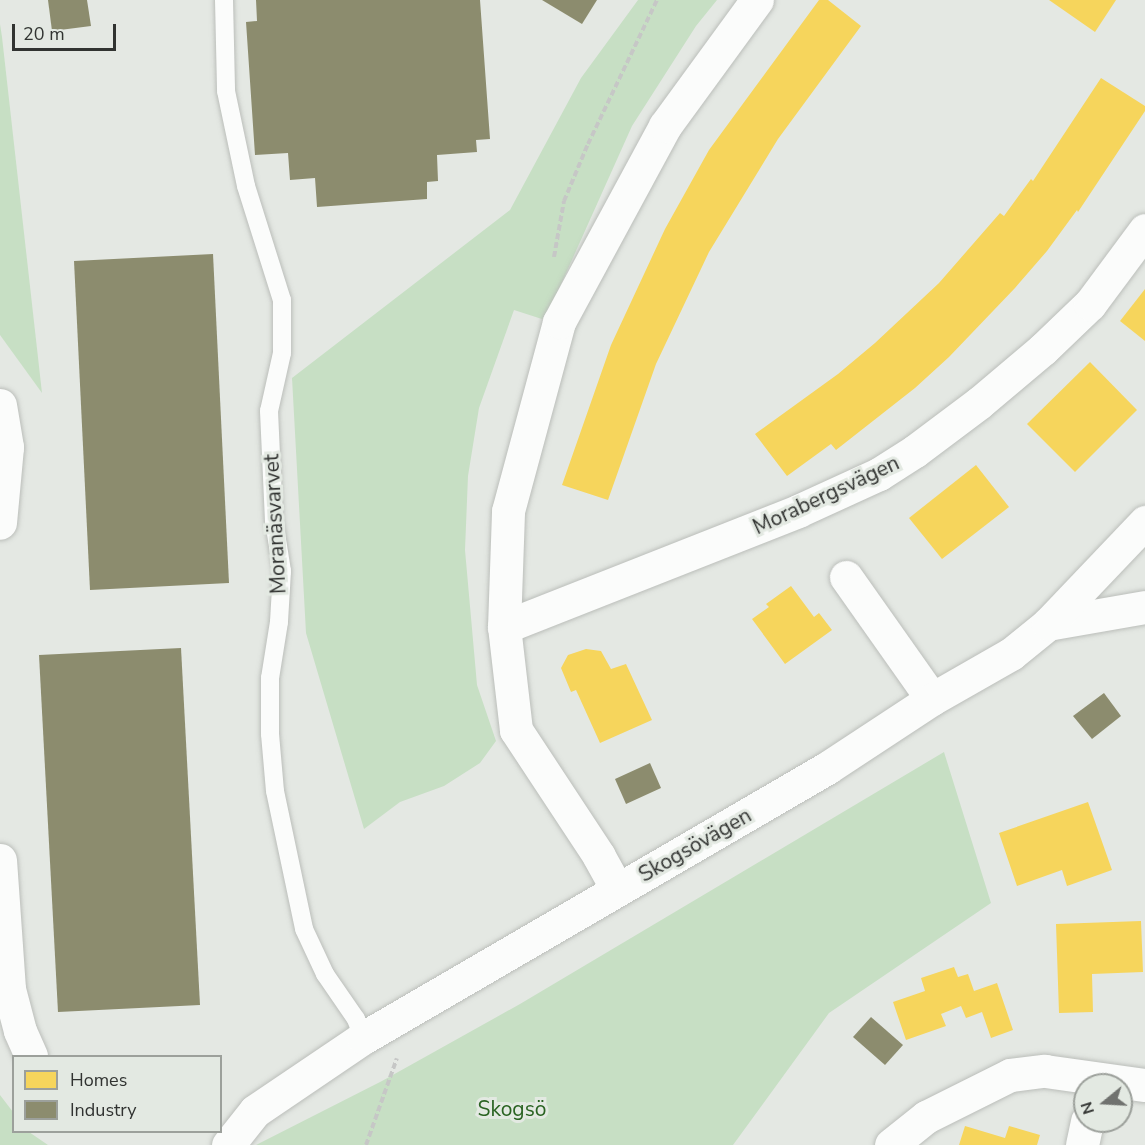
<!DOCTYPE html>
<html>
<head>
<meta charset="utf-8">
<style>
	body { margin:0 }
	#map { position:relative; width:1145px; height:1145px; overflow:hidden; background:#e4e8e3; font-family:"Nunito Sans",sans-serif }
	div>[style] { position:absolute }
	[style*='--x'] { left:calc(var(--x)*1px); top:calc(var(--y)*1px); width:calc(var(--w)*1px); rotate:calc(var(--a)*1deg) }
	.green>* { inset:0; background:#c7dfc4 }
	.homes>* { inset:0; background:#f6d55c }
	.industry>* { inset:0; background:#8c8c6e }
	.path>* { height:4px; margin-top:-2px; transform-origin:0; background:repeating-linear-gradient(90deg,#c6c7c6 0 6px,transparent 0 9px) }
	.roads { filter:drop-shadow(0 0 2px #bbbeba) drop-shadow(0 0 2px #bbbeba) }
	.lane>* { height:18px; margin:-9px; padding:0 9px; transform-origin:9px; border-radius:9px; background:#fbfcfb }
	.street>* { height:33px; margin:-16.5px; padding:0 16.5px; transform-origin:16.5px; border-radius:16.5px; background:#fbfcfb }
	span { translate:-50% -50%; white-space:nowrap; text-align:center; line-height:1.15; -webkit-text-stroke:6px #e3e9e2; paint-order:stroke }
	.street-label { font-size:21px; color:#313331 }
	.park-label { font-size:21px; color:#2a6322 }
	.legend { position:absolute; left:12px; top:1055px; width:210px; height:78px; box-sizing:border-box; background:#e3e9e2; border:2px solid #9ca09b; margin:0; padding:8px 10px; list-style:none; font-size:18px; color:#313331 }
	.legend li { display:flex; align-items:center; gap:12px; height:30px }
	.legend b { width:30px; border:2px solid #9ca09b }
	.north { position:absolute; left:1073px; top:1073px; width:60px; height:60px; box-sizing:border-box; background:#e3e9e2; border:2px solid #9ca09b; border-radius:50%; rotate:252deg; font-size:16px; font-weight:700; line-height:24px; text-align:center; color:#313331 }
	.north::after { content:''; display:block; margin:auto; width:21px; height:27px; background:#70726f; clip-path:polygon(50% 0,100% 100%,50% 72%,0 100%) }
	.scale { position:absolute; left:12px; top:24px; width:104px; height:27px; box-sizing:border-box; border:3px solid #313331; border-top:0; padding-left:8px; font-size:18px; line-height:21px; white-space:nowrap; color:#313331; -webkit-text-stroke:4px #e3e9e2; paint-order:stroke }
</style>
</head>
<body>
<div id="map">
	<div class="green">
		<i style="clip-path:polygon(638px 0,717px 0,696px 26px,632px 126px,545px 320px,514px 310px,479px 408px,468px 476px,465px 550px,477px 685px,496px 741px,480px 763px,444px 786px,400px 802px,364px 829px,306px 633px,292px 378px,510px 210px,581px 78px)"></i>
		<i style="clip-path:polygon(0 24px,2px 37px,42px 393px,0 335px)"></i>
		<i style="clip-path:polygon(944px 752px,991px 903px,829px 1013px,733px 1145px,256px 1145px,382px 1081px,520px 1004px)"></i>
		<i style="clip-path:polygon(0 1095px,13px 1112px,14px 1132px,29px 1132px,48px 1145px,0 1145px)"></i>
	</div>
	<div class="homes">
		<i style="clip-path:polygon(819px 0,828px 0,861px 26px,778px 139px,709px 252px,656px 364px,608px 500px,562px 485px,611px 345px,665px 229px,709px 150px)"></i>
		<i style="clip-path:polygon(1049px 0,1116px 0,1095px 32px)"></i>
		<i style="clip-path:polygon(1101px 78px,1145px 106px,1145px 111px,1078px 212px,1077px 210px,1047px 251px,1015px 288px,949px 357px,915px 388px,836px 450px,831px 444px,787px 476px,755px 434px,838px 374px,875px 343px,939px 283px,1000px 213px,1004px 216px,1031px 179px,1033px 181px)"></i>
		<i style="clip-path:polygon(1145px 289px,1145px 341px,1120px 321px)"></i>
		<i style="clip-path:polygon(1090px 362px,1137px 410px,1075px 472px,1027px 424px)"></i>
		<i style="clip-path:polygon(976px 465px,1009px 507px,942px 559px,909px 518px)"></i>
		<i style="clip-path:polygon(791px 586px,814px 617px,819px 613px,832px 630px,785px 664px,752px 619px,769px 607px,766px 604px)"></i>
		<i style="clip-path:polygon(586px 649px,601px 651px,611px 669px,626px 664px,652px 720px,600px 743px,576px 690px,571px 692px,561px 668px,568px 655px)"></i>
		<i style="clip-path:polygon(1088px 802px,1112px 870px,1067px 886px,1062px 870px,1017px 886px,999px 833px)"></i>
		<i style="clip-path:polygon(1141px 921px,1143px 972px,1092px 974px,1093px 1012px,1059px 1013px,1056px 924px)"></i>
		<i style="clip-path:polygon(954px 967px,958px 977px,968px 974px,974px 991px,997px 983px,1013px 1030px,991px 1038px,982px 1012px,966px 1018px,961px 1006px,941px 1014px,946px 1026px,906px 1040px,893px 1002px,925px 991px,921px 978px)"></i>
		<i style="clip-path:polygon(965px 1126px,1005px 1138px,1009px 1126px,1040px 1135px,1037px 1145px,959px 1145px)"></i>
	</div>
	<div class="industry">
		<i style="clip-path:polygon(48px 0,87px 0,91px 26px,52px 31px)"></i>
		<i style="clip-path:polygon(256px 0,480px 0,490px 139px,476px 140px,477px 152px,437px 155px,438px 181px,427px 182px,427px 199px,317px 207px,315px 178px,290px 180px,288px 153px,255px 155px,246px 22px,257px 21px)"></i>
		<i style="clip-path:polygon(542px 0,597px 0,582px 24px)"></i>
		<i style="clip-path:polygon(213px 254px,229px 583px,90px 590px,74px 261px)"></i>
		<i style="clip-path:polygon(181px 648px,200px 1005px,58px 1012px,39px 655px)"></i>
		<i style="clip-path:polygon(1104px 693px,1121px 716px,1092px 739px,1073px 716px)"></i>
		<i style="clip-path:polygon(650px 763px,661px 788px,626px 804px,615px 779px)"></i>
		<i style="clip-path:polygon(871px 1017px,903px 1045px,885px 1065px,853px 1037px)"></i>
	</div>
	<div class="path">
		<i style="--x:554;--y:257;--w:57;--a:-79.9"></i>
		<i style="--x:564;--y:201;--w:62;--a:-67.2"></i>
		<i style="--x:588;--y:144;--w:160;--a:-64.4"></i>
		<i style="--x:366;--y:1145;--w:92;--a:-70.4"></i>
	</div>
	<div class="roads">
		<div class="lane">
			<i style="--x:224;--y:0;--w:91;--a:88.7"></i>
			<i style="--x:226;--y:91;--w:97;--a:78.1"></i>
			<i style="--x:246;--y:186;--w:120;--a:72.5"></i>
			<i style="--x:282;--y:300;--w:53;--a:90"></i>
			<i style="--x:282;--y:353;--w:59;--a:102.6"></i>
			<i style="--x:269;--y:411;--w:110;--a:87.4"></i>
			<i style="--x:274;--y:521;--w:51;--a:80.9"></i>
			<i style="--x:282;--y:571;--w:51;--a:93.4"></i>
			<i style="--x:279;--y:622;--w:57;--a:99.1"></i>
			<i style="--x:270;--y:678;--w:56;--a:90"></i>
			<i style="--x:270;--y:734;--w:57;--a:85"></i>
			<i style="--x:275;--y:791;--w:141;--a:78.1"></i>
			<i style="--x:304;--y:929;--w:50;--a:65"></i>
			<i style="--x:325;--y:974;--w:55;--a:55.4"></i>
			<i style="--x:356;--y:1019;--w:20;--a:70"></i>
		</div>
		<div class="street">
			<i style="--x:0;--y:405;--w:43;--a:80.5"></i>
			<i style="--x:7;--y:447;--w:76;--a:95.3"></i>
			<i style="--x:846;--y:577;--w:149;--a:54.8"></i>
			<i style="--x:1048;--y:624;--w:98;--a:-9.9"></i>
			<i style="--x:504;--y:627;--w:316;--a:-21.5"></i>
			<i style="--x:798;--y:511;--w:89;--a:-24.6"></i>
			<i style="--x:879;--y:474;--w:43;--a:-32.6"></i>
			<i style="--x:915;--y:451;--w:80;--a:-36.9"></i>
			<i style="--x:979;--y:403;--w:84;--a:-40.2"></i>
			<i style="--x:1043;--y:349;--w:65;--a:-43.8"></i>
			<i style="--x:1090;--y:304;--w:92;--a:-53.4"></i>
			<i style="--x:0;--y:860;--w:129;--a:86"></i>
			<i style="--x:9;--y:989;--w:43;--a:75.3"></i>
			<i style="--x:20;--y:1031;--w:27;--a:66"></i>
			<i style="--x:617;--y:889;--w:38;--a:-119"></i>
			<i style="--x:599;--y:856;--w:151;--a:-123.4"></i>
			<i style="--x:516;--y:730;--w:104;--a:-96.6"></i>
			<i style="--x:504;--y:627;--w:116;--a:-88"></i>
			<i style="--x:508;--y:511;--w:196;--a:-74.9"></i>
			<i style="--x:559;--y:322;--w:223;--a:-61.6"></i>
			<i style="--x:665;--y:126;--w:156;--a:-53.9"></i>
			<i style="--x:228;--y:1145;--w:43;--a:-51.5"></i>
			<i style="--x:255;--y:1111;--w:130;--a:-34.1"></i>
			<i style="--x:363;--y:1038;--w:537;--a:-30.19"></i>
			<i style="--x:827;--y:768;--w:126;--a:-33.3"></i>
			<i style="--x:932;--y:699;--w:91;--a:-29.7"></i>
			<i style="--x:1011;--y:654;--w:48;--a:-39"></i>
			<i style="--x:1048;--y:624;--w:141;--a:-46.4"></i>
			<i style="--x:891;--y:1145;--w:45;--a:-38.7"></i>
			<i style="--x:926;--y:1117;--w:94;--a:-26.6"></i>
			<i style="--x:1010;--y:1075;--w:35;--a:-7"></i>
			<i style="--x:1045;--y:1071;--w:101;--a:8"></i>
			<i style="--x:1082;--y:1145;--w:25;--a:-78"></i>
		</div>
	</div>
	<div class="street-label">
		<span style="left:826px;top:495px;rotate:-25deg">Morabergsvägen</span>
		<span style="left:275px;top:524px;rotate:-93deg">Moranäsvarvet</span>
		<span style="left:695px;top:845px;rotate:-30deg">Skogsövägen</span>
	</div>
	<div class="park-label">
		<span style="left:512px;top:1109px">Skogsö</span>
	</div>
	<ul class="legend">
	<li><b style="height:16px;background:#f6d55c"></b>Homes</li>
	<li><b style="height:16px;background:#8c8c6e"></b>Industry</li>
	</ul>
	<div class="north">N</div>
	<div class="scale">20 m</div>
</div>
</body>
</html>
